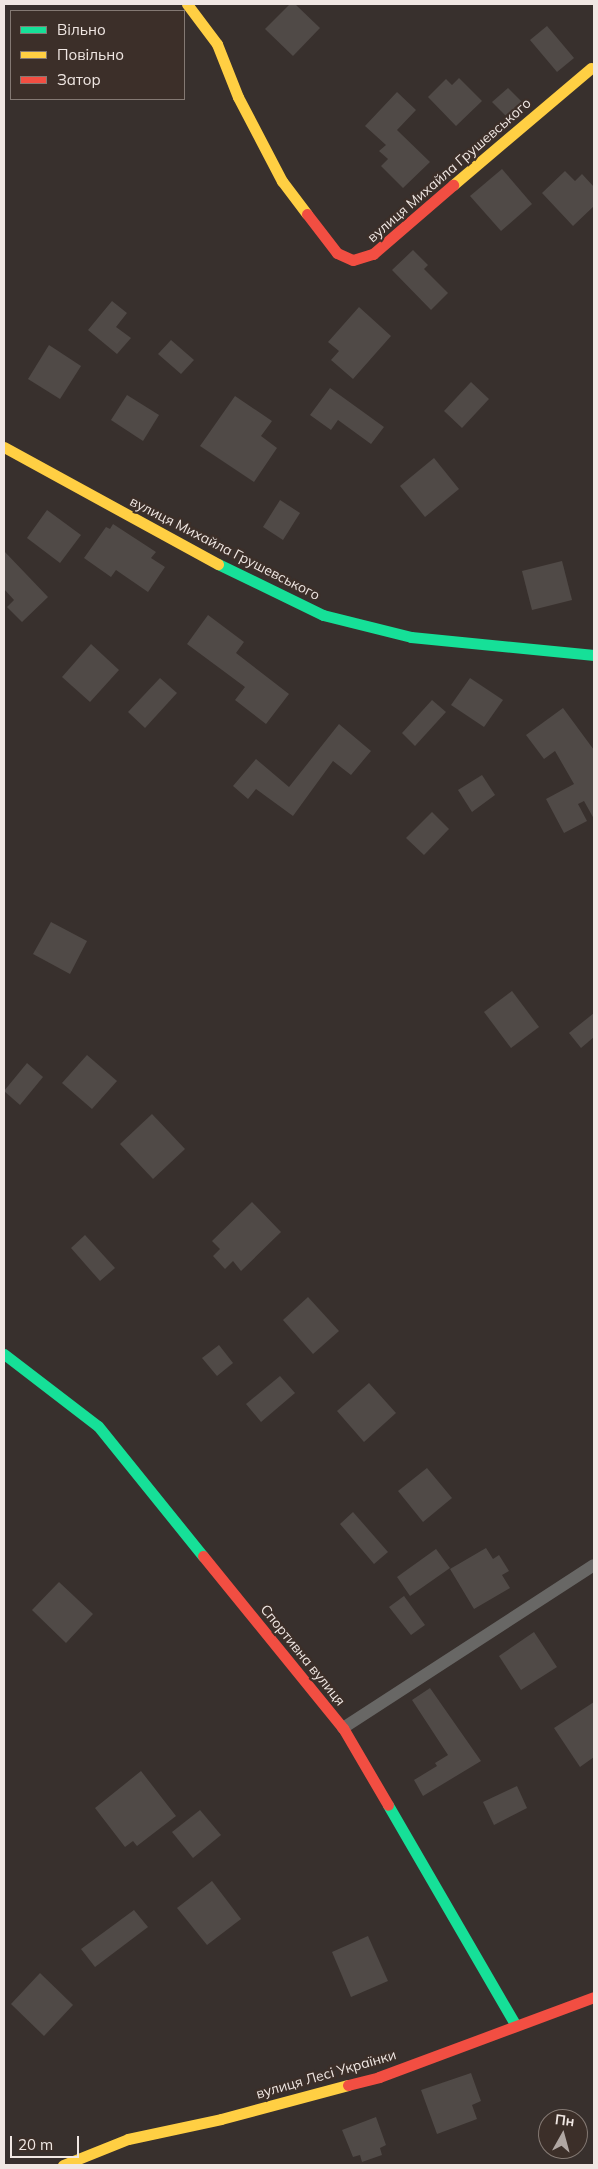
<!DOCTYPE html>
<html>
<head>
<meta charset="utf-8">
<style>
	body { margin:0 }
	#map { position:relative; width:598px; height:2169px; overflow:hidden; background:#38302d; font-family:Mulish,sans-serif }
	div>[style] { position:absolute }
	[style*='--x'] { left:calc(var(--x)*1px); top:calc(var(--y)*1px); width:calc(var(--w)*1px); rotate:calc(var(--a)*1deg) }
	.building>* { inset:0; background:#504a47 }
	.lane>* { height:12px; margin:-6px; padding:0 6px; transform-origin:6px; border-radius:6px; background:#686765 }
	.fast>* { height:11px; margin:-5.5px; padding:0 5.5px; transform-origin:5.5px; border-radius:5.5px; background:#16e098 }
	.slow>* { height:11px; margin:-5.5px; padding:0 5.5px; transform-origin:5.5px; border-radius:5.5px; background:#ffcf43 }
	.jam>* { height:11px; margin:-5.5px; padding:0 5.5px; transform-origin:5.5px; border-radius:5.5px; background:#f24e42 }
	span { translate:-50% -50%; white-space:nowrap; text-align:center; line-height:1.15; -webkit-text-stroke:4.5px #3c2f29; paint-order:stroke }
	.street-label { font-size:14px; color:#f0e7e3 }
	.frame { position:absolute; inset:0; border:5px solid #f0e7e3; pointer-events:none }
	.legend { position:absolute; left:10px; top:10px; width:175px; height:90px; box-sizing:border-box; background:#3c2f29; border:1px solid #847973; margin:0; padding:6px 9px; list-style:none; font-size:15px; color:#f0e7e3 }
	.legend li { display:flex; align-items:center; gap:10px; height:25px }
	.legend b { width:25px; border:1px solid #847973 }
	.north { position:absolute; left:538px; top:2109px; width:50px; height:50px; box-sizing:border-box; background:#3c2f29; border:1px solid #847973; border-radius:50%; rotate:7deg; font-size:14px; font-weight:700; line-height:20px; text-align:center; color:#f0e7e3 }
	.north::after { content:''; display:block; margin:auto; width:18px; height:22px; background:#b0a7a3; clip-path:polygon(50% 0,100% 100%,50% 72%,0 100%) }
	.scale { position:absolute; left:10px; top:2136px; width:69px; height:22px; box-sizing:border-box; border:2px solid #f0e7e3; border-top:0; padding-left:6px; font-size:15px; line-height:18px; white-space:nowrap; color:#f0e7e3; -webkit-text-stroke:4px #3c2f29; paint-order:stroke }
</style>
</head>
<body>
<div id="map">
	<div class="building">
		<i style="clip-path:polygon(290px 4px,295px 4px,320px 28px,293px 56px,265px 29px)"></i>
		<i style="clip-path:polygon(547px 26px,574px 58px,557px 72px,530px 40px)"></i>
		<i style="clip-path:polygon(459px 78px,482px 101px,456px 126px,428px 97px,446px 79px,452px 85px)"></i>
		<i style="clip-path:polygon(508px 88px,524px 104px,508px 118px,492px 102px)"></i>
		<i style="clip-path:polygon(397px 92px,416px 110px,397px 130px,430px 162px,403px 188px,381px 166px,388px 159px,379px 151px,386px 145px,365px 126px)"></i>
		<i style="clip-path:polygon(502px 169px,532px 204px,501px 231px,470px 196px)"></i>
		<i style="clip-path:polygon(565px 171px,575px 181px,582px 174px,594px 187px,594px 206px,573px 226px,542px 193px)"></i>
		<i style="clip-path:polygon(413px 250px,428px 265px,424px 269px,448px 293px,431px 310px,392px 270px)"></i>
		<i style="clip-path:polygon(112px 301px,127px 313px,116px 327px,131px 338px,117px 354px,88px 330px)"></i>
		<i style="clip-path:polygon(359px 307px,391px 336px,353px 379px,331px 360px,339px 351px,328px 342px)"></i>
		<i style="clip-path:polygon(171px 340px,194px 360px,181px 374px,158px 354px)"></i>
		<i style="clip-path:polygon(49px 345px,81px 366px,60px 399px,28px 379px)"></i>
		<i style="clip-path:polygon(471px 382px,489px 399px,462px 428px,444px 411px)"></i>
		<i style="clip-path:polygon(330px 388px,384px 427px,371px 444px,338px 420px,331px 430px,310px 415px)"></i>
		<i style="clip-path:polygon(127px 395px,159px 415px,143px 441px,111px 420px)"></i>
		<i style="clip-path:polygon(235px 396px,272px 421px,261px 436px,277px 448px,254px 482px,200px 446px)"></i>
		<i style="clip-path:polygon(434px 458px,459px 489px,425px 517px,400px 486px)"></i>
		<i style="clip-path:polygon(280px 500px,300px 513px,283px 540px,263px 527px)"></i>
		<i style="clip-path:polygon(47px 510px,81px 535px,60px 563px,27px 538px)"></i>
		<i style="clip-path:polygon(113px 524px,156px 552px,151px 558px,165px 567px,148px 592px,116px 570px,111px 577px,84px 558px,106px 527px,110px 529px)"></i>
		<i style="clip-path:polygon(4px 551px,48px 597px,22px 622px,7px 607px,14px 600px,4px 589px)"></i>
		<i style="clip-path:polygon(562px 561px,572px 600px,532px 610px,522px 571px)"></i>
		<i style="clip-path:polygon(208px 615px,244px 642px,236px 653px,289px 694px,266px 724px,235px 700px,245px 687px,187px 644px)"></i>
		<i style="clip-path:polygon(91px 644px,119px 670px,90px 702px,62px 677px)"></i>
		<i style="clip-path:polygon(160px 678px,177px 693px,145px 728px,128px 712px)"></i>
		<i style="clip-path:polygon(470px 678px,503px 700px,484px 727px,451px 705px)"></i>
		<i style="clip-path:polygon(432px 700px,446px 712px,415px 746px,402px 733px)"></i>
		<i style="clip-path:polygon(563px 708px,594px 750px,594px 819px,584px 801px,578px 804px,587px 821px,564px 833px,546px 799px,574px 784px,555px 751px,544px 759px,526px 735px)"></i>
		<i style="clip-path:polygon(339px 724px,371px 751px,351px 775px,333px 761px,293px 816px,256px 789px,248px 799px,233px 786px,256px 759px,289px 787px)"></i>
		<i style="clip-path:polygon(482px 775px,495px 795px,472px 812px,458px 790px)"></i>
		<i style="clip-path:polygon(432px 812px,449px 829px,424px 855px,406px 838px)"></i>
		<i style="clip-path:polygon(51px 922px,87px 941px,70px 974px,33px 954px)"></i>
		<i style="clip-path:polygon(512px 991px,539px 1027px,511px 1048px,484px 1012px)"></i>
		<i style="clip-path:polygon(594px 1013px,594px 1037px,581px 1048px,569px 1033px)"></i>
		<i style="clip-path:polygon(87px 1055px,117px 1081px,92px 1109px,62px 1083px)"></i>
		<i style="clip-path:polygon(27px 1063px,43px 1077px,20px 1105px,4px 1091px)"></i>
		<i style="clip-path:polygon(152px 1114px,185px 1149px,153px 1179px,120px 1144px)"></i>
		<i style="clip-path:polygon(252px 1202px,281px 1232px,241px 1271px,233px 1261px,225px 1269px,213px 1256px,220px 1249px,212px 1241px)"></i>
		<i style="clip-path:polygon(85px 1235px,115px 1268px,100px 1281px,71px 1248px)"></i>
		<i style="clip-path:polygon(308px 1297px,339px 1331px,313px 1354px,283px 1320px)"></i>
		<i style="clip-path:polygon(219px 1345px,233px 1363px,217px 1376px,202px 1358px)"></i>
		<i style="clip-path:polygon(280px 1376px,295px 1393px,261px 1422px,246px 1404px)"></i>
		<i style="clip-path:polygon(369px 1383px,396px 1413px,364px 1442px,337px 1411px)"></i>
		<i style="clip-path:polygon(427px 1468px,452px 1498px,423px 1522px,398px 1491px)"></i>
		<i style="clip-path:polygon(353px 1512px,388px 1552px,374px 1564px,340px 1524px)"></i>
		<i style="clip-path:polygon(486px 1548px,493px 1559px,499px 1555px,509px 1571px,502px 1575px,510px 1588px,474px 1609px,450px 1569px)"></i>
		<i style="clip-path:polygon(436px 1549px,450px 1568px,410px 1596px,397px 1577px)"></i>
		<i style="clip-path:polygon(59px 1582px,93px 1614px,66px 1643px,32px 1610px)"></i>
		<i style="clip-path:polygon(404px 1596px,425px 1625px,411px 1635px,389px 1607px)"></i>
		<i style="clip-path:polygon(534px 1632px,557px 1667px,521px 1690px,499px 1656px)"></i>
		<i style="clip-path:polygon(430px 1688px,481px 1761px,423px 1796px,414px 1780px,437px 1766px,435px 1763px,448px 1755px,412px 1700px)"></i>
		<i style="clip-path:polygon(594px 1702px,594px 1757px,580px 1767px,554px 1728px)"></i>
		<i style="clip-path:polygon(141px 1771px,176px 1816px,137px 1846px,133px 1841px,125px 1847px,95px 1808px)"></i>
		<i style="clip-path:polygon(517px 1786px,527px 1808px,494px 1825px,483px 1802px)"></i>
		<i style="clip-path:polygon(200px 1810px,221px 1835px,193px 1858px,172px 1832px)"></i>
		<i style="clip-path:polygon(212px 1881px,241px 1919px,207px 1945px,177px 1908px)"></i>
		<i style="clip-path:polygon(134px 1910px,148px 1927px,95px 1967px,81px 1949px)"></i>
		<i style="clip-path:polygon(368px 1936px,388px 1981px,351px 1997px,332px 1952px)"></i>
		<i style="clip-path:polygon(40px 1973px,73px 2005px,44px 2036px,11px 2004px)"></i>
		<i style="clip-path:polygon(471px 2073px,481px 2101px,472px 2105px,477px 2119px,437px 2134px,421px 2090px)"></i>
		<i style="clip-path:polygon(376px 2117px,386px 2145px,380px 2148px,382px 2155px,362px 2162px,360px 2155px,353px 2157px,342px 2130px)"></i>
	</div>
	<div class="lane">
		<i style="--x:343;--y:1728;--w:299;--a:-33"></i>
	</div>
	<div class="fast">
		<i style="--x:218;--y:564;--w:117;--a:25.9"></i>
		<i style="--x:323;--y:615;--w:91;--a:14"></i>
		<i style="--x:411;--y:637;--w:184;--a:5.6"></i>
		<i style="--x:4;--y:1354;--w:118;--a:37.5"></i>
		<i style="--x:98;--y:1426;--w:167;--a:51.1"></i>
		<i style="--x:388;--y:1805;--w:255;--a:59.9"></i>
	</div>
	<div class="slow">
		<i style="--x:187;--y:4;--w:50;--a:53.1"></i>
		<i style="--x:217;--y:44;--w:57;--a:68.4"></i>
		<i style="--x:238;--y:97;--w:95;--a:62.4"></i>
		<i style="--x:282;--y:181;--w:41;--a:52.9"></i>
		<i style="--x:453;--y:185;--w:181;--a:-40.3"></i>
		<i style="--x:4;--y:447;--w:244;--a:28.7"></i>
		<i style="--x:63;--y:2165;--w:70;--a:-21.8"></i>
		<i style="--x:128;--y:2139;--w:95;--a:-12.1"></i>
		<i style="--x:221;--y:2119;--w:131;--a:-15"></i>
	</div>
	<div class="jam">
		<i style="--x:307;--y:214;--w:49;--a:52.4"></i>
		<i style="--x:337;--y:253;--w:17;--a:24"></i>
		<i style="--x:353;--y:260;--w:21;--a:-17"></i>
		<i style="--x:373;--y:254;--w:106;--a:-40.8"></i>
		<i style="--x:203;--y:1556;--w:222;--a:50.9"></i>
		<i style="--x:343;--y:1728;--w:89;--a:59.7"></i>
		<i style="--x:348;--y:2085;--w:32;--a:-14"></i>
		<i style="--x:379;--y:2077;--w:229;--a:-20.4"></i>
	</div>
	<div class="street-label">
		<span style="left:449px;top:170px;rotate:-41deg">вулиця Михайла Грушевського</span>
		<span style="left:225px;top:548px;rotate:27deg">вулиця Михайла Грушевського</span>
		<span style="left:303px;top:1655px;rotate:51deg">Спортивна вулиця</span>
		<span style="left:326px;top:2074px;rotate:-16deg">вулиця Лесі Українки</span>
	</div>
	<div class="frame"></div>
	<ul class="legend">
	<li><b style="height:6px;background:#16e098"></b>Вільно</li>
	<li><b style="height:6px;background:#ffcf43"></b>Повільно</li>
	<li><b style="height:6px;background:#f24e42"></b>Затор</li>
	</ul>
	<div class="north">Пн</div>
	<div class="scale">20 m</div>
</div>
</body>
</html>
